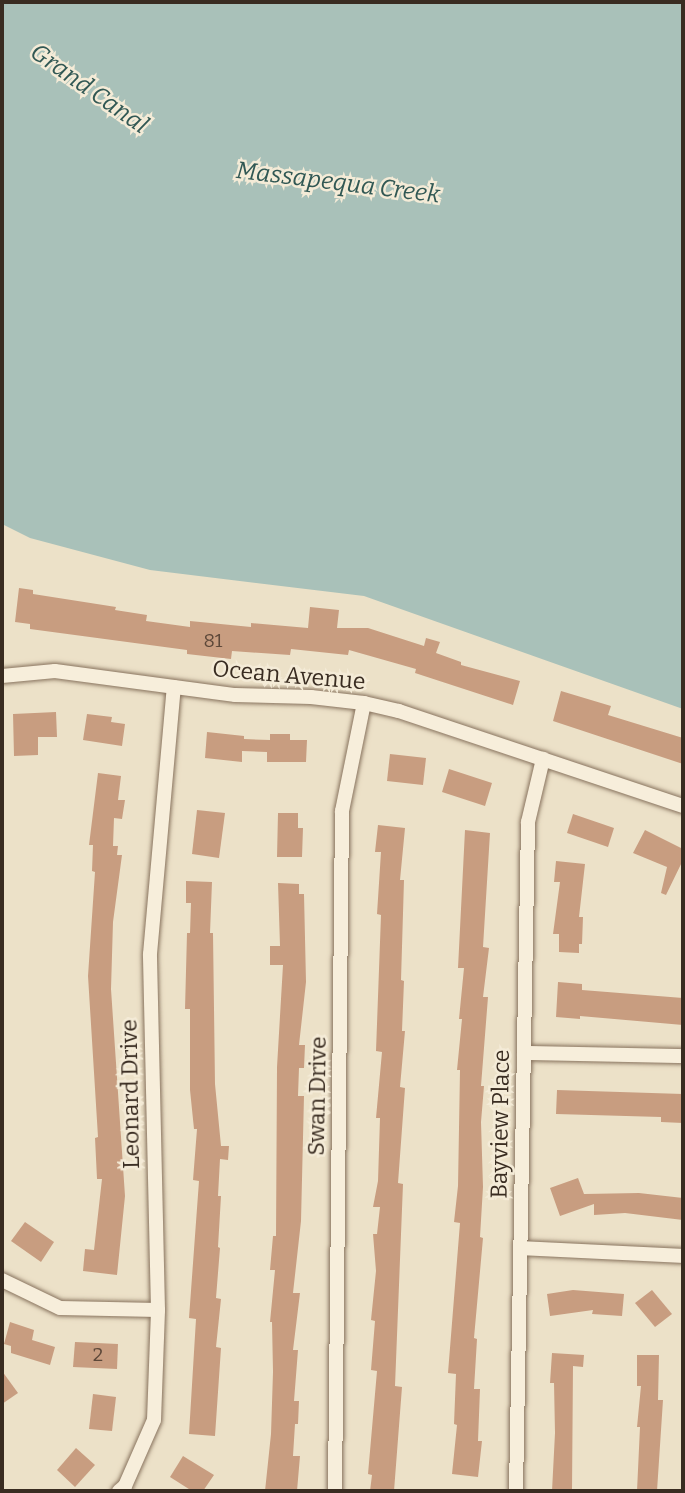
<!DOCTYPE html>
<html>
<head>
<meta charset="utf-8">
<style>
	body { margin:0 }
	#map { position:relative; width:685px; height:1493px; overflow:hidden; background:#ece1c8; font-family:Bitter,serif }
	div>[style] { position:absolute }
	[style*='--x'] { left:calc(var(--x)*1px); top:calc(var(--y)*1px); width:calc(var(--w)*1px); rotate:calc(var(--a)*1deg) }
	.water>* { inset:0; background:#a9c1b9 }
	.building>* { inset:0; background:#c89d80 }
	.roads { filter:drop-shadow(0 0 2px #88735e) drop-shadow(0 0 2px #88735e) }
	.minor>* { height:14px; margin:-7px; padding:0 7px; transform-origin:7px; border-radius:7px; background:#f7eedb }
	span { translate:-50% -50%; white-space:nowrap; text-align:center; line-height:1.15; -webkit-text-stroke:5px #f4ebd7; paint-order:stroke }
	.number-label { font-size:19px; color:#5d4839 }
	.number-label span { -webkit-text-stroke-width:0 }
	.street-label { font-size:23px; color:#392c21 }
	.water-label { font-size:24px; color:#315854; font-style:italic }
	.frame { position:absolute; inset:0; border:4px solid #392c21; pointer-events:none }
</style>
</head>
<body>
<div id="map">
	<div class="water">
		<i style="clip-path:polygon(2px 2px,683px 2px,683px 709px,364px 596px,150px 570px,30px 538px,2px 524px)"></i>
	</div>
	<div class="building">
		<i style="clip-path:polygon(19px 588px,33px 590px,33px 594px,116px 607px,115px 610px,147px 615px,146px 621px,190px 627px,190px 621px,251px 627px,251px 623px,308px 628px,310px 607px,339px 610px,337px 628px,368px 628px,424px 646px,426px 638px,440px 642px,436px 653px,461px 662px,461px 665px,520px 681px,513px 705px,415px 673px,416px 669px,349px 650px,348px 655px,291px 649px,290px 655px,232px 651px,231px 659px,187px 654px,187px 650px,30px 629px,30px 624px,15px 622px)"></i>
		<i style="clip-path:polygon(561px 691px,611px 706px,608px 715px,683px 738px,683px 764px,553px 721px)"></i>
		<i style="clip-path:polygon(56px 712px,57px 737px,38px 737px,38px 755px,14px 756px,13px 714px)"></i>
		<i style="clip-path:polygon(87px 714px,112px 717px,111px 722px,125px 724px,122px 746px,83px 740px)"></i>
		<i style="clip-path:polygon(207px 732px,244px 736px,244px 739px,270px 740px,270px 734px,290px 734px,290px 740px,307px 740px,306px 762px,267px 762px,267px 752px,242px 751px,242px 762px,205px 758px)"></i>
		<i style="clip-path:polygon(390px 754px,426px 758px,423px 785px,387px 781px)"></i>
		<i style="clip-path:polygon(449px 769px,492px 783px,485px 806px,442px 792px)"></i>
		<i style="clip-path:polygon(98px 773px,121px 776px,118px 800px,125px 800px,122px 819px,114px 818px,113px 846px,118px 846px,117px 855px,122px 855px,113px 922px,111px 989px,125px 1196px,117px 1275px,83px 1271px,85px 1249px,94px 1250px,102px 1179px,97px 1179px,95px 1138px,98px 1137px,88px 976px,95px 872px,92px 871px,93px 845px,89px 845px)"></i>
		<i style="clip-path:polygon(197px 810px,225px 813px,219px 858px,192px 854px)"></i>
		<i style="clip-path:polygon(278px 813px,298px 813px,298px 828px,303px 828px,302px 857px,277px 857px)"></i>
		<i style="clip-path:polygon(573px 814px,614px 828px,608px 847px,567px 833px)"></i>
		<i style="clip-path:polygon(378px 825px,405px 828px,400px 880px,404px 880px,401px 980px,404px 981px,402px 1031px,405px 1031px,400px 1087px,405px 1088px,398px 1183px,403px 1184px,395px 1386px,402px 1387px,394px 1491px,370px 1491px,372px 1475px,368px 1474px,377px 1371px,371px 1370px,375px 1321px,371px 1320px,376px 1271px,373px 1234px,377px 1234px,380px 1207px,373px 1207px,378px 1181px,380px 1118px,376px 1118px,382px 1052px,376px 1051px,381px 915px,377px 914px,381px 852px,375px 852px)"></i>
		<i style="clip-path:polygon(465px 830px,490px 833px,483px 947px,489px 948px,483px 997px,488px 997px,481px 1086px,484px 1086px,481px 1122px,483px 1187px,480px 1237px,483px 1238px,474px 1338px,477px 1339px,474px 1389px,480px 1389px,478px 1441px,482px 1441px,478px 1477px,452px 1474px,457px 1425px,454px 1424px,456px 1374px,448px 1373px,460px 1223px,454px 1222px,458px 1186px,460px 1070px,457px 1070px,462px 1019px,459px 1019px,464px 968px,458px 968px)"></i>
		<i style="clip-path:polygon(645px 830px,683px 849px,683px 860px,666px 895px,661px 893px,667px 867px,633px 853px)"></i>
		<i style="clip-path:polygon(556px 861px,585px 864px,579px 917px,583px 917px,582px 944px,579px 944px,579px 953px,559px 952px,559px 934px,553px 934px,560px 882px,554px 882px)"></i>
		<i style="clip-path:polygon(186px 881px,212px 882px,210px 933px,213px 933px,215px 1084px,221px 1146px,229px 1146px,228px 1160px,220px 1159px,218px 1196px,221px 1196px,218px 1247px,220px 1248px,216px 1298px,221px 1299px,216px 1347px,221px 1348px,215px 1436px,189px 1434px,196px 1319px,189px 1318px,199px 1181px,193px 1180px,197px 1129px,194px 1129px,190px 1090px,190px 1009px,185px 1009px,187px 933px,190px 933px,191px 903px,186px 903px)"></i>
		<i style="clip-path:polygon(278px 883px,299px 884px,299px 894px,304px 894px,306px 982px,299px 1045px,305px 1045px,304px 1068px,299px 1068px,298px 1096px,304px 1096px,301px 1221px,293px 1293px,300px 1293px,293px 1350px,298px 1350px,294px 1401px,299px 1401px,298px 1424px,295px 1424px,293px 1456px,300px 1456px,297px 1491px,265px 1491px,271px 1434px,273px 1372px,272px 1322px,270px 1322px,275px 1270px,270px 1270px,273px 1236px,276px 1236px,277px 1067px,283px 965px,270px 965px,270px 946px,280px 946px)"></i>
		<i style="clip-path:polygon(558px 982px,582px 984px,582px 990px,683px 998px,683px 1025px,580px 1016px,580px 1019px,556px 1017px)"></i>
		<i style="clip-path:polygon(557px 1090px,683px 1094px,683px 1123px,661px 1122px,661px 1117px,556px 1114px)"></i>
		<i style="clip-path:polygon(578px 1178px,584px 1194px,639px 1193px,683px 1198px,683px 1220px,625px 1213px,594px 1215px,594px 1204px,560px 1216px,550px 1188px)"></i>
		<i style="clip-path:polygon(25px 1222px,54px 1242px,41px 1262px,11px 1241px)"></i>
		<i style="clip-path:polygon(573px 1290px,624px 1294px,622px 1316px,592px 1314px,593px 1310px,550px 1316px,547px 1294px)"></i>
		<i style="clip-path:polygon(652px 1290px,672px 1314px,655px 1327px,635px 1303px)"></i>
		<i style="clip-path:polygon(10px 1322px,34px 1330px,32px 1340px,55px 1347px,50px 1365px,11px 1353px,11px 1346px,4px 1344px)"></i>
		<i style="clip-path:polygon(75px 1342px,118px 1344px,117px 1369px,73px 1367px)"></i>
		<i style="clip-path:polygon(552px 1353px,584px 1355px,583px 1367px,573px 1366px,572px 1491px,552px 1491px,555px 1433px,554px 1383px,550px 1383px)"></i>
		<i style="clip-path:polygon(637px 1355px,659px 1355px,658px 1400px,663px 1400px,657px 1491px,637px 1491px,640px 1427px,637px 1427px,641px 1386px,637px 1386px)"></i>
		<i style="clip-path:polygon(2px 1371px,18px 1393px,2px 1404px)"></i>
		<i style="clip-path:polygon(93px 1394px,116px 1397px,112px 1431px,89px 1429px)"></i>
		<i style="clip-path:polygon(76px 1448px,95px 1465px,75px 1487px,57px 1470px)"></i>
		<i style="clip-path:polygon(183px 1456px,214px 1475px,203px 1491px,192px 1491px,170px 1477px)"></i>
	</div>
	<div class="roads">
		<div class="minor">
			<i style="--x:2;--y:676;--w:53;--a:-5.4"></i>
			<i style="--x:55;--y:671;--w:182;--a:7.6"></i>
			<i style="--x:235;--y:695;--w:76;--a:1.5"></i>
			<i style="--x:311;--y:697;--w:53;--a:6.5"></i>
			<i style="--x:364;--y:703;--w:36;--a:13"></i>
			<i style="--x:399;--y:711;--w:299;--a:18.5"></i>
			<i style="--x:524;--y:1053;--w:159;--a:1.1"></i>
			<i style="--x:521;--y:1248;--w:162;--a:2.8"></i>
			<i style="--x:2;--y:1280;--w:64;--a:25.8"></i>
			<i style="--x:60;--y:1308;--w:98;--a:1.2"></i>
			<i style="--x:119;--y:1491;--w:8;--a:-40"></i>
			<i style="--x:125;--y:1486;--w:72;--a:-66.3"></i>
			<i style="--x:154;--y:1420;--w:110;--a:-87.9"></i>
			<i style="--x:158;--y:1310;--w:356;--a:-91.3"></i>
			<i style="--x:150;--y:954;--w:268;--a:-84.9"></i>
			<i style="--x:335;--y:1491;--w:680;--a:-89.41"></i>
			<i style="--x:342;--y:811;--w:110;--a:-78.5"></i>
			<i style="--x:516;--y:1491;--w:669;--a:-88.97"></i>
			<i style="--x:528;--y:822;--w:65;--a:-76.6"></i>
		</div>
	</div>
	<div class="number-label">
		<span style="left:213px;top:641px">81</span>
		<span style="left:98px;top:1355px">2</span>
	</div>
	<div class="street-label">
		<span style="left:289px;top:675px;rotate:5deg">Ocean Avenue</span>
		<span style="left:130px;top:1094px;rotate:-91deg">Leonard Drive</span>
		<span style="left:317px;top:1096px;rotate:-89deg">Swan Drive</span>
		<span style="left:500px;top:1124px;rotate:-89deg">Bayview Place</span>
	</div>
	<div class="water-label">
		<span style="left:89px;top:89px;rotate:35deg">Grand Canal</span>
		<span style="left:338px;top:183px;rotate:7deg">Massapequa Creek</span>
	</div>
	<div class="frame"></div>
</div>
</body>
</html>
